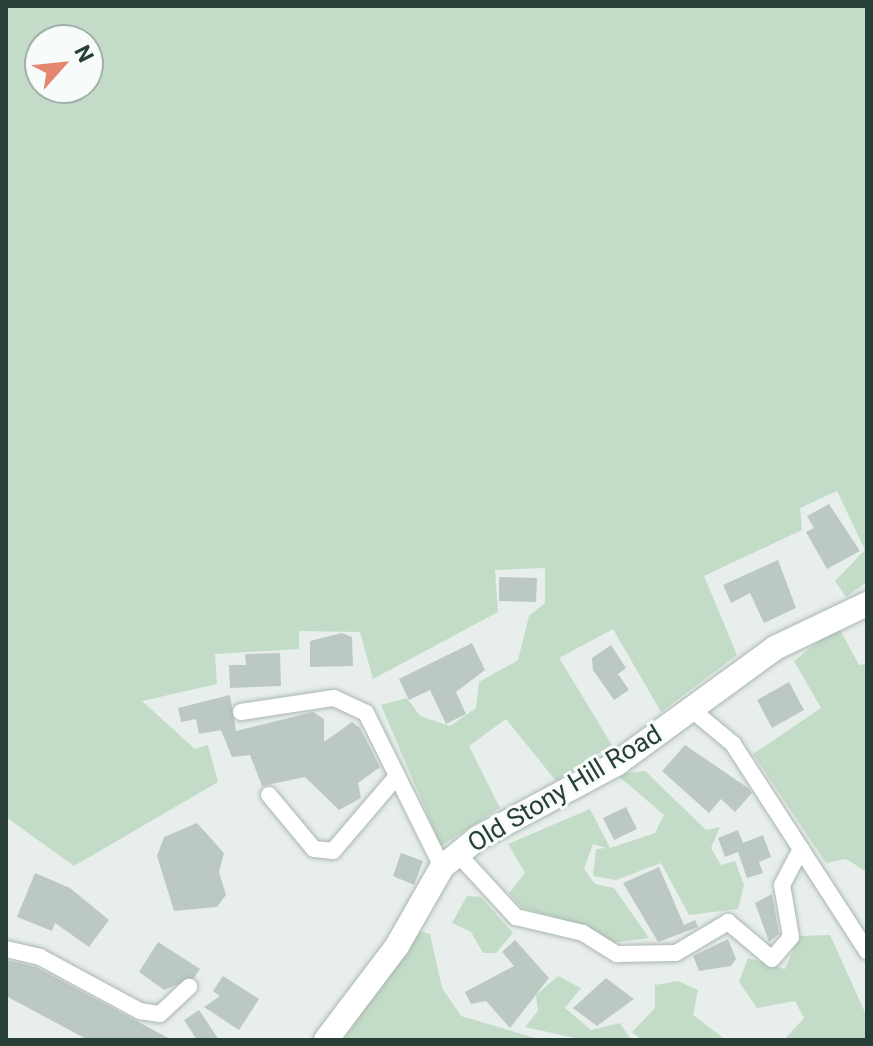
<!DOCTYPE html>
<html>
<head>
<meta charset="utf-8">
<style>
	body { margin:0 }
	#map { position:relative; width:873px; height:1046px; overflow:hidden; background:#e7eeeb; font-family:Roboto,sans-serif }
	div>[style] { position:absolute }
	[style*='--x'] { left:calc(var(--x)*1px); top:calc(var(--y)*1px); width:calc(var(--w)*1px); rotate:calc(var(--a)*1deg) }
	.green>* { inset:0; background:#c3dcc8 }
	.building>* { inset:0; background:#bcc9c3 }
	.roads { filter:drop-shadow(0 0 2px #aab6b1) drop-shadow(0 0 2px #aab6b1) }
	.street>* { height:16px; margin:-8px; padding:0 8px; transform-origin:8px; border-radius:8px; background:#fff }
	.secondary>* { height:24px; margin:-12px; padding:0 12px; transform-origin:12px; border-radius:12px; background:#fff }
	span { translate:-50% -50%; white-space:nowrap; text-align:center; line-height:1.15; -webkit-text-stroke:6px #f7fbf9; paint-order:stroke }
	.street-label { font-size:26px; color:#273f37 }
	.frame { position:absolute; inset:0; border:8px solid #273f37; pointer-events:none }
	.north { position:absolute; left:24px; top:24px; width:80px; height:80px; box-sizing:border-box; background:#f7fbf9; border:2px solid #a4b0ab; border-radius:50%; rotate:63deg; font-size:22px; font-weight:700; line-height:32px; text-align:center; color:#273f37 }
	.north::after { content:''; display:block; margin:auto; width:28px; height:36px; background:#e4876f; clip-path:polygon(50% 0,100% 100%,50% 72%,0 100%) }
</style>
</head>
<body>
<div id="map">
	<div class="green">
		<i style="clip-path:polygon(evenodd,6px 6px,867px 6px,867px 582px,846px 597px,835px 581px,865px 550px,837px 491px,800px 508px,802px 530px,704px 576px,737px 655px,661px 712px,613px 629px,559px 658px,612px 745px,556px 781px,506px 719px,469px 746px,500px 808px,441px 846px,381px 705px,407px 698px,420px 716px,450px 726px,476px 708px,479px 682px,518px 660px,529px 616px,545px 603px,545px 568px,495px 570px,498px 612px,373px 679px,360px 632px,299px 631px,299px 649px,215px 654px,217px 684px,142px 701px,195px 749px,208px 745px,218px 782px,74px 866px,6px 817px,6px 6px,88px 40px,88px 88px,40px 88px,40px 40px,88px 40px)"></i>
		<i style="clip-path:polygon(838px 626px,859px 665px,867px 664px,867px 872px,846px 859px,826px 863px,753px 754px,821px 708px,794px 661px)"></i>
		<i style="clip-path:polygon(645px 771px,706px 830px,720px 827px,711px 848px,721px 865px,735px 861px,744px 885px,738px 909px,689px 915px,661px 863px,616px 880px,593px 876px,596px 849px,606px 848px,593px 844px,584px 869px,595px 884px,614px 888px,649px 938px,611px 943px,586px 926px,522px 908px,509px 893px,525px 873px,508px 844px,590px 809px,610px 848px,655px 833px,664px 815px,616px 774px)"></i>
		<i style="clip-path:polygon(467px 896px,481px 897px,513px 933px,496px 953px,483px 953px,471px 932px,452px 923px)"></i>
		<i style="clip-path:polygon(419px 931px,430px 934px,442px 988px,461px 1016px,542px 1040px,343px 1040px)"></i>
		<i style="clip-path:polygon(830px 935px,867px 1017px,867px 1040px,784px 1040px,804px 1018px,795px 1001px,757px 1008px,739px 982px,748px 958px,785px 969px,799px 936px)"></i>
		<i style="clip-path:polygon(558px 976px,581px 988px,565px 1008px,591px 1030px,620px 1023px,631px 1040px,584px 1040px,525px 1027px,538px 1011px,536px 995px)"></i>
		<i style="clip-path:polygon(678px 981px,698px 990px,693px 1015px,726px 1040px,642px 1040px,632px 1032px,655px 1008px,655px 985px)"></i>
	</div>
	<div class="building">
		<i style="clip-path:polygon(829px 504px,860px 551px,827px 569px,806px 532px,814px 528px,807px 516px)"></i>
		<i style="clip-path:polygon(778px 560px,796px 608px,764px 623px,750px 593px,731px 603px,723px 585px)"></i>
		<i style="clip-path:polygon(499px 577px,537px 578px,536px 602px,499px 601px)"></i>
		<i style="clip-path:polygon(342px 633px,352px 637px,353px 666px,310px 667px,310px 641px)"></i>
		<i style="clip-path:polygon(472px 643px,485px 670px,456px 692px,466px 714px,446px 724px,430px 690px,409px 700px,399px 679px)"></i>
		<i style="clip-path:polygon(611px 645px,626px 668px,618px 674px,629px 690px,614px 700px,593px 670px,592px 658px)"></i>
		<i style="clip-path:polygon(280px 653px,281px 686px,230px 688px,229px 665px,246px 665px,245px 654px)"></i>
		<i style="clip-path:polygon(789px 682px,804px 710px,772px 728px,757px 700px)"></i>
		<i style="clip-path:polygon(230px 695px,236px 731px,313px 712px,324px 719px,324px 742px,352px 722px,360px 728px,380px 767px,358px 783px,361px 798px,339px 810px,305px 777px,262px 786px,250px 755px,232px 757px,221px 730px,199px 734px,196px 719px,181px 722px,178px 708px)"></i>
		<i style="clip-path:polygon(685px 745px,748px 788px,752px 793px,735px 812px,721px 799px,709px 813px,662px 771px)"></i>
		<i style="clip-path:polygon(626px 807px,637px 829px,614px 840px,603px 818px)"></i>
		<i style="clip-path:polygon(197px 823px,224px 853px,219px 872px,226px 895px,217px 907px,174px 911px,157px 856px,164px 837px)"></i>
		<i style="clip-path:polygon(738px 830px,743px 843px,763px 835px,771px 857px,759px 862px,763px 873px,747px 878px,738px 852px,725px 857px,718px 838px)"></i>
		<i style="clip-path:polygon(401px 853px,423px 861px,414px 885px,393px 876px)"></i>
		<i style="clip-path:polygon(659px 867px,684px 925px,695px 920px,698px 927px,658px 942px,623px 883px)"></i>
		<i style="clip-path:polygon(35px 873px,70px 888px,109px 920px,89px 947px,55px 923px,52px 931px,17px 917px)"></i>
		<i style="clip-path:polygon(772px 894px,779px 934px,769px 942px,755px 903px)"></i>
		<i style="clip-path:polygon(728px 939px,736px 959px,731px 966px,699px 971px,693px 956px)"></i>
		<i style="clip-path:polygon(515px 940px,549px 978px,510px 1028px,486px 1001px,471px 1004px,465px 992px,514px 966px,502px 952px)"></i>
		<i style="clip-path:polygon(158px 942px,200px 969px,194px 978px,164px 990px,139px 972px)"></i>
		<i style="clip-path:polygon(6px 960px,36px 967px,172px 1040px,88px 1040px,6px 996px)"></i>
		<i style="clip-path:polygon(223px 976px,259px 999px,239px 1030px,204px 1007px,220px 996px,213px 991px)"></i>
		<i style="clip-path:polygon(606px 978px,634px 999px,597px 1026px,573px 1008px)"></i>
		<i style="clip-path:polygon(199px 1010px,219px 1040px,197px 1040px,184px 1020px)"></i>
	</div>
	<div class="roads">
		<div class="street">
			<i style="--x:691;--y:709;--w:55;--a:39.8"></i>
			<i style="--x:733;--y:744;--w:247;--a:57.1"></i>
			<i style="--x:241;--y:712;--w:94;--a:-8.6"></i>
			<i style="--x:334;--y:698;--w:35;--a:25"></i>
			<i style="--x:366;--y:713;--w:172;--a:63.7"></i>
			<i style="--x:269;--y:795;--w:70;--a:50.2"></i>
			<i style="--x:314;--y:849;--w:19;--a:6"></i>
			<i style="--x:333;--y:851;--w:99;--a:-49.5"></i>
			<i style="--x:458;--y:854;--w:86;--a:47.4"></i>
			<i style="--x:516;--y:917;--w:69;--a:13.4"></i>
			<i style="--x:583;--y:933;--w:40;--a:32"></i>
			<i style="--x:617;--y:954;--w:59;--a:-1"></i>
			<i style="--x:676;--y:953;--w:61;--a:-30.8"></i>
			<i style="--x:728;--y:922;--w:57;--a:40.1"></i>
			<i style="--x:772;--y:959;--w:29;--a:-49"></i>
			<i style="--x:791;--y:937;--w:53;--a:-99.8"></i>
			<i style="--x:782;--y:885;--w:41;--a:-62.2"></i>
			<i style="--x:6;--y:949;--w:35;--a:13"></i>
			<i style="--x:40;--y:957;--w:114;--a:28.4"></i>
			<i style="--x:140;--y:1011;--w:20;--a:9"></i>
			<i style="--x:160;--y:1014;--w:40;--a:-43"></i>
		</div>
		<div class="secondary">
			<i style="--x:326;--y:1040;--w:118;--a:-52.9"></i>
			<i style="--x:397;--y:946;--w:91;--a:-60.3"></i>
			<i style="--x:442;--y:867;--w:46;--a:-38.9"></i>
			<i style="--x:478;--y:838;--w:157;--a:-28.2"></i>
			<i style="--x:616;--y:764;--w:197;--a:-36.1"></i>
			<i style="--x:775;--y:648;--w:102;--a:-25.6"></i>
		</div>
	</div>
	<div class="street-label">
		<span style="left:565px;top:789px;rotate:-31deg">Old Stony Hill Road</span>
	</div>
	<div class="frame"></div>
	<div class="north">N</div>
</div>
</body>
</html>
